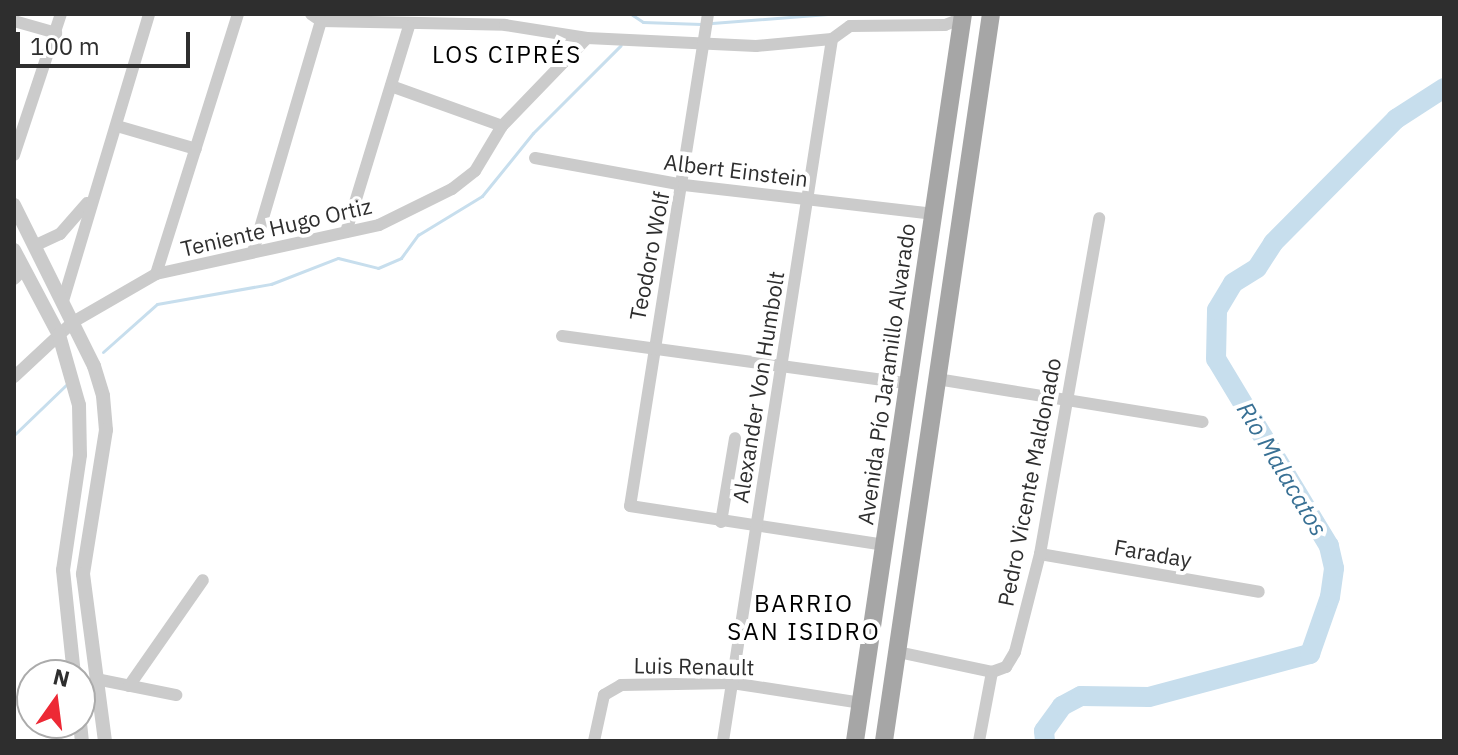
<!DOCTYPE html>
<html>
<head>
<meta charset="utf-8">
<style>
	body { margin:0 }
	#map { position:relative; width:1458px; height:755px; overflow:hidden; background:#fff; font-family:"IBM Plex Sans",sans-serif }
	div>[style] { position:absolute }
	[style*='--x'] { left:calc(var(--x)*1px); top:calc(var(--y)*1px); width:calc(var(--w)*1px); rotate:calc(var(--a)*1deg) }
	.stream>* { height:3px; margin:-1.5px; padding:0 1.5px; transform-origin:1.5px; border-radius:1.5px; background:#c7deed }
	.river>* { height:20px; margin:-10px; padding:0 10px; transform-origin:10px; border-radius:10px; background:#c7deed }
	.minor>* { height:12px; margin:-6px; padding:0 6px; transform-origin:6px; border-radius:6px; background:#cbcbcb }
	.tertiary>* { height:14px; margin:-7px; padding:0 7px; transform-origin:7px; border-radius:7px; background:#cbcbcb }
	.primary>* { height:18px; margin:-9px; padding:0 9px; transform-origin:9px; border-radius:9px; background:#a6a6a6 }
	span { translate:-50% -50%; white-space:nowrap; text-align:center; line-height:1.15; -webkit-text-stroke:8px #fff; paint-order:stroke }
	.street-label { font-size:22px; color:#2e2e2e }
	.neighbourhood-label { font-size:24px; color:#000; letter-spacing:2px }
	.water-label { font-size:24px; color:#387094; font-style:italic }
	.frame { position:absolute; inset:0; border:16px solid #2e2e2e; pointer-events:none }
	.north { position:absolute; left:16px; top:659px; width:80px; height:80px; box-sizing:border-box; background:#fff; border:2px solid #ababab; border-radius:50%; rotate:14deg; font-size:22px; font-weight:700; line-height:32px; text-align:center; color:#2e2e2e }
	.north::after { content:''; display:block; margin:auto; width:28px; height:36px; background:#ed2935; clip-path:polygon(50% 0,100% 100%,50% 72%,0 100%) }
	.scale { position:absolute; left:16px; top:32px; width:174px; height:36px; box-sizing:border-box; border:4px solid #2e2e2e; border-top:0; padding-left:10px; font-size:24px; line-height:28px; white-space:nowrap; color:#2e2e2e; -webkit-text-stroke:6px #fff; paint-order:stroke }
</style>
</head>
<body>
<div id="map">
	<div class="stream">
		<i style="--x:631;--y:14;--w:14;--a:34"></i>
		<i style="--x:643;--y:22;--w:58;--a:2"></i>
		<i style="--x:712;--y:23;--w:116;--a:-4.4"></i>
		<i style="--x:103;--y:352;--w:72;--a:-41.6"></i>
		<i style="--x:157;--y:304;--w:116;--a:-10"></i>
		<i style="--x:271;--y:284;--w:72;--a:-21.2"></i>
		<i style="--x:338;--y:258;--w:41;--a:14"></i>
		<i style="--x:378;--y:268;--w:25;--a:-23"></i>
		<i style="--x:401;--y:258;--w:29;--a:-54"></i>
		<i style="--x:418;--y:235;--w:75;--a:-31.4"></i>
		<i style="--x:482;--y:196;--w:81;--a:-51"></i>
		<i style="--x:533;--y:133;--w:124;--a:-45"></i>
		<i style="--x:14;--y:435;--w:75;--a:-43.9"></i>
	</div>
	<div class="river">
		<i style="--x:1045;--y:741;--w:10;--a:-96"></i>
		<i style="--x:1044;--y:731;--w:31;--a:-54"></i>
		<i style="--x:1062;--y:706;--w:21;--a:-28"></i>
		<i style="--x:1081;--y:696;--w:68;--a:0.8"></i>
		<i style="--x:1149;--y:697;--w:167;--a:-15"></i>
		<i style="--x:1310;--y:654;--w:60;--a:-70.7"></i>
		<i style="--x:1330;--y:597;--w:29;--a:-82"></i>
		<i style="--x:1334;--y:568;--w:23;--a:-103"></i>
		<i style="--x:1329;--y:546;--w:218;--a:-121.1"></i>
		<i style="--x:1216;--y:359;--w:49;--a:-88.8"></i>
		<i style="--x:1217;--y:310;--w:31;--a:-59"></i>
		<i style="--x:1233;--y:283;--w:28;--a:-32"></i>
		<i style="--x:1257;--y:268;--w:30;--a:-57"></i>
		<i style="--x:1273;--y:243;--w:175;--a:-45.2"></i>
		<i style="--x:1396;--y:119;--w:57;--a:-32.9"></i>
	</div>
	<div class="minor">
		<i style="--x:311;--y:14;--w:12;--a:35"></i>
		<i style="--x:321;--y:21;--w:184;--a:1.2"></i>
		<i style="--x:505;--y:25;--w:83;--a:9"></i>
		<i style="--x:587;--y:38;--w:169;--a:2.7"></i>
		<i style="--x:756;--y:46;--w:76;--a:-5.3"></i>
		<i style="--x:832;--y:39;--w:22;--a:-36"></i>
		<i style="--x:850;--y:26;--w:95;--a:-0.6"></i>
		<i style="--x:945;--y:25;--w:19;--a:-21"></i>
		<i style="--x:708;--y:14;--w:498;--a:99"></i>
		<i style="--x:630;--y:506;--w:258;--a:8.7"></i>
		<i style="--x:14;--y:21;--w:44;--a:15.9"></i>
		<i style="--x:391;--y:86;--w:118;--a:19.8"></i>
		<i style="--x:117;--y:126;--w:82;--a:16.2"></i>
		<i style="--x:14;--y:155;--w:149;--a:-71.6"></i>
		<i style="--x:535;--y:158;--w:151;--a:10.3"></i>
		<i style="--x:684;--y:185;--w:252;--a:6.6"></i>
		<i style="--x:346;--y:232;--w:215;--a:-73"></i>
		<i style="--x:34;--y:246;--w:29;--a:-25"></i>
		<i style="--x:60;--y:234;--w:41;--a:-48.9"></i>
		<i style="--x:253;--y:252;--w:241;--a:-73.6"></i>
		<i style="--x:156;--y:274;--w:273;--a:-72.5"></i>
		<i style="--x:14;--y:279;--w:13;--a:-45"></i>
		<i style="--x:63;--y:301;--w:300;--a:-73.3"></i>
		<i style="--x:562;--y:336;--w:348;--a:7.8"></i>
		<i style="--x:14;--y:377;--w:81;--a:-43"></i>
		<i style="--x:73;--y:322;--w:96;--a:-30"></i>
		<i style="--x:156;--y:274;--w:228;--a:-12.4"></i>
		<i style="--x:379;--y:225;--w:81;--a:-26.3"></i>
		<i style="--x:452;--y:189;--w:29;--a:-38"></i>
		<i style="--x:475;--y:171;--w:52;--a:-59"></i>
		<i style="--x:502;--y:126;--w:122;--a:-46"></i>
		<i style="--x:937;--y:379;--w:269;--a:9.2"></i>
		<i style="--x:721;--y:522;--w:85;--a:-80.5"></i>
		<i style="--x:1040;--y:554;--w:222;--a:9.8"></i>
		<i style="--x:898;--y:652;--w:96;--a:12"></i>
		<i style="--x:96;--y:679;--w:82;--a:11.3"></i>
		<i style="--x:129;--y:686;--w:129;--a:-55.1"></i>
		<i style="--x:594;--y:741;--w:47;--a:-77.7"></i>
		<i style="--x:604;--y:695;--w:20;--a:-30"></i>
		<i style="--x:621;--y:685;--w:111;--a:-1"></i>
		<i style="--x:732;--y:683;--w:131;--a:8.8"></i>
		<i style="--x:723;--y:741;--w:710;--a:-81.17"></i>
		<i style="--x:979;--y:741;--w:70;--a:-79.3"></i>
		<i style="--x:992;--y:672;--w:15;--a:-20"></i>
		<i style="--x:1006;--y:667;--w:17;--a:-59"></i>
		<i style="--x:1015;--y:652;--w:101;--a:-75.7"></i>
		<i style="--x:1040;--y:554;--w:341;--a:-80"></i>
	</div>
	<div class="tertiary">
		<i style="--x:14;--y:205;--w:180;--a:63.6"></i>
		<i style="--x:94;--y:366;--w:31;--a:73"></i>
		<i style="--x:103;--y:396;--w:34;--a:85"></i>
		<i style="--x:106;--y:430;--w:146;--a:99.1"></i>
		<i style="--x:83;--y:574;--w:168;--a:82.5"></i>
		<i style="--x:14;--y:250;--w:96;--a:62.1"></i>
		<i style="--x:59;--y:335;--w:73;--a:74.1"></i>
		<i style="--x:79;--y:405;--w:50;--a:88.9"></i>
		<i style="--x:80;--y:455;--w:116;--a:98.4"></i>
		<i style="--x:63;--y:570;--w:106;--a:84"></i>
		<i style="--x:80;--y:723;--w:18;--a:84"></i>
	</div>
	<div class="primary">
		<i style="--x:855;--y:741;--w:735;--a:-81.55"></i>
		<i style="--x:884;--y:741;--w:735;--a:-81.63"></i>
	</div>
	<div class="street-label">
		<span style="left:736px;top:170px;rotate:7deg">Albert Einstein</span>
		<span style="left:276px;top:227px;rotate:-13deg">Teniente Hugo Ortiz</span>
		<span style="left:649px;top:256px;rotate:-79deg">Teodoro Wolf</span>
		<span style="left:886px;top:374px;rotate:-82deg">Avenida Pío Jaramillo Alvarado</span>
		<span style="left:758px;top:387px;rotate:-81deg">Alexander Von Humbolt</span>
		<span style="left:1029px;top:482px;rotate:-79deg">Pedro Vicente Maldonado</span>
		<span style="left:1153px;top:553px;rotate:10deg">Faraday</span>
		<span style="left:694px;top:666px;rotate:1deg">Luis Renault</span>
	</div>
	<div class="neighbourhood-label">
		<span style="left:507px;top:55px">LOS CIPRÉS</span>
		<span style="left:804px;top:618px">BARRIO<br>SAN ISIDRO</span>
	</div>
	<div class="water-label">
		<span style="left:1282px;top:469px;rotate:59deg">Rio Malacatos</span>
	</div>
	<div class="frame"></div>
	<div class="north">N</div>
	<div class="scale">100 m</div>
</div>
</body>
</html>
